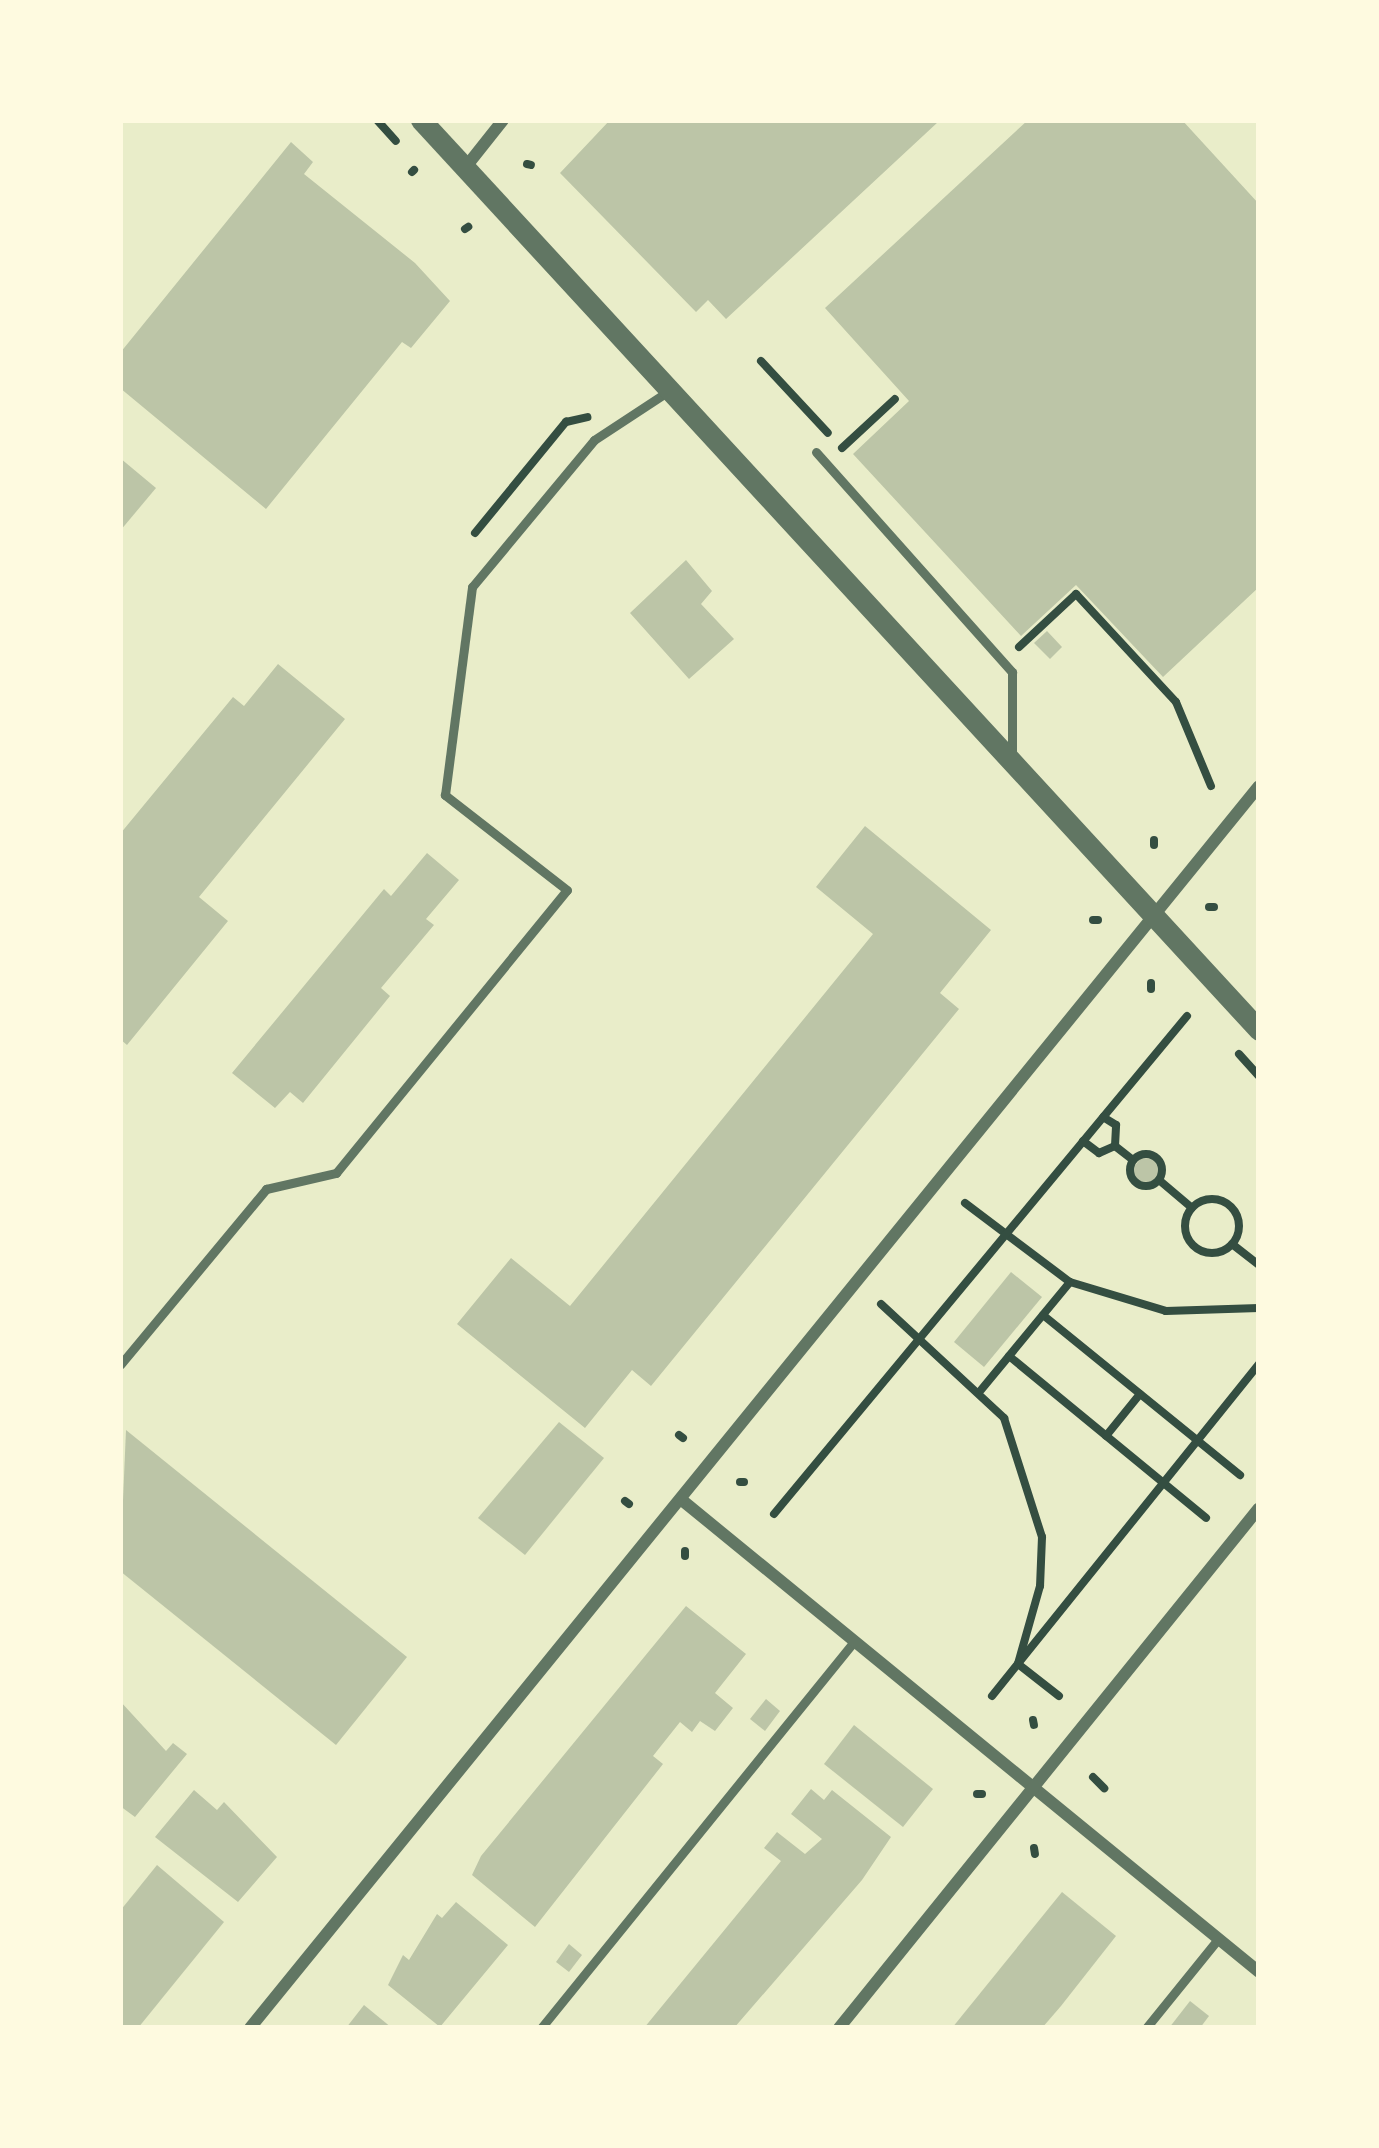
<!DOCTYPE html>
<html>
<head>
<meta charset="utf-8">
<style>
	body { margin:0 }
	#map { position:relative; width:1379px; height:2148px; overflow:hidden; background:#e9edc9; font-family:Barlow,sans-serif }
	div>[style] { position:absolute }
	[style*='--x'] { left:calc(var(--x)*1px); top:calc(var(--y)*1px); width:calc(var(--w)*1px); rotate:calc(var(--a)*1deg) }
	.building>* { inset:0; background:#bcc5a7 }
	.path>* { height:8px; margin:-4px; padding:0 4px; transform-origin:4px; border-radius:4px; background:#344e41 }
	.path>.ring { margin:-4px; padding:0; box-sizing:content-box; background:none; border:8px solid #344e41; border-radius:50% }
	.service>* { height:9px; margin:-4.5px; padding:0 4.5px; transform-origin:4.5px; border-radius:4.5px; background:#617663 }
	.minor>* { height:12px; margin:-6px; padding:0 6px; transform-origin:6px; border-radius:6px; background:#617663 }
	.tertiary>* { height:21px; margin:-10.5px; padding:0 10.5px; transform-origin:10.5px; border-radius:10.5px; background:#617663 }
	span { translate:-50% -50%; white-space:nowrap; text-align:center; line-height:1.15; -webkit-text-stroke:12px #fefae0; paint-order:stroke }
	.frame { position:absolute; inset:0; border:123px solid #fefae0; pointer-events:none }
</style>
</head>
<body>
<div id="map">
	<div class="building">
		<i style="clip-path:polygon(610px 120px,935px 120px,938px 122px,726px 319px,708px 300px,696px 312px,560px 173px)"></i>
		<i style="clip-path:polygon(1028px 120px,1182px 120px,1259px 204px,1259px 587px,1163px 677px,1076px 585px,1021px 636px,853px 454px,909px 401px,825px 308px)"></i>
		<i style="clip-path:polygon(291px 142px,313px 162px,304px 174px,415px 263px,450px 301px,411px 348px,402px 342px,266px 509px,120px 388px,120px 353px)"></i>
		<i style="clip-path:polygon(120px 458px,156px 488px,120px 531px)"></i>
		<i style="clip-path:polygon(686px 560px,712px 591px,701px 604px,734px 639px,689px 679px,630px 613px)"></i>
		<i style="clip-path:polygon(1047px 631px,1062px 647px,1050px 659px,1034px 643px)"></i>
		<i style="clip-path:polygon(278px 664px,345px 719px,199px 897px,228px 921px,127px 1045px,120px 1039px,120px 834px,233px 697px,244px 706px)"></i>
		<i style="clip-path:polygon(865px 826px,991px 930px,940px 993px,959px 1009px,651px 1386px,632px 1370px,585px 1428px,457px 1324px,511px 1258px,570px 1306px,873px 934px,816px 887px)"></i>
		<i style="clip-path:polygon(427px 853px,459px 880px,426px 919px,434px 925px,381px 988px,390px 996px,303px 1103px,290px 1092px,275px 1108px,232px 1073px,384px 889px,391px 896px)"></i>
		<i style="clip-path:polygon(1141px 1158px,1154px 1159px,1160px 1172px,1151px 1182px,1138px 1181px,1132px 1169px)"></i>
		<i style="clip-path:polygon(1011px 1272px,1042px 1297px,984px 1367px,954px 1342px)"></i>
		<i style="clip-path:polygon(559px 1422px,604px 1458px,525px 1555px,478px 1518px)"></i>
		<i style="clip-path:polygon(126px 1430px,407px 1657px,336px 1745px,120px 1571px)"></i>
		<i style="clip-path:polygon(686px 1606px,746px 1654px,715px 1693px,733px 1708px,715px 1731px,700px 1721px,692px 1732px,680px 1722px,653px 1756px,663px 1764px,535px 1927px,472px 1875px,481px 1856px)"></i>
		<i style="clip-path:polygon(766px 1699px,780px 1711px,765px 1731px,750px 1719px)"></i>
		<i style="clip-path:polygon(120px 1701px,166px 1751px,173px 1743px,187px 1754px,135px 1817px,120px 1806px)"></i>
		<i style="clip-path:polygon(854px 1725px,933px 1789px,903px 1827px,824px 1764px)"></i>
		<i style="clip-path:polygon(811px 1789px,824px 1800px,832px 1790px,891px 1837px,862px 1880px,734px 2028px,644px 2028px,781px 1861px,764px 1848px,777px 1832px,805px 1854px,822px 1839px,791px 1814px)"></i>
		<i style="clip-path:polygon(194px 1790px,217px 1810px,224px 1802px,277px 1857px,238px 1902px,155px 1837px)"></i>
		<i style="clip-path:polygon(157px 1865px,224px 1922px,138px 2028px,120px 2028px,120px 1911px)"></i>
		<i style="clip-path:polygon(1062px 1892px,1116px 1936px,1061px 2006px,1042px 2028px,952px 2028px)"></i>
		<i style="clip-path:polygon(456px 1902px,508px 1945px,440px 2027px,388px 1985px,403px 1955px,409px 1960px,437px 1914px,442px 1918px)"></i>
		<i style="clip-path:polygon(569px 1944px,582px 1955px,569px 1972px,556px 1962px)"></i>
		<i style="clip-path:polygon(1190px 2001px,1209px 2016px,1200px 2028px,1169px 2028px)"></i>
		<i style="clip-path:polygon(364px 2005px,392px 2028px,346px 2028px)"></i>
	</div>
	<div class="path">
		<i style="--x:377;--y:120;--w:28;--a:48"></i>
		<i style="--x:527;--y:164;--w:4;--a:14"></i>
		<i style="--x:412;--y:172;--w:3;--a:-45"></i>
		<i style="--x:465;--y:229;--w:4;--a:-34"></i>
		<i style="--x:761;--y:361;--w:98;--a:47.1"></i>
		<i style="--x:842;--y:448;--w:72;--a:-42.8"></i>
		<i style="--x:475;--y:533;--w:144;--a:-50.7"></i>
		<i style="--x:566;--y:422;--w:22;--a:-13"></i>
		<i style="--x:1019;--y:647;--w:78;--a:-42.9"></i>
		<i style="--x:1076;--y:594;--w:147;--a:47.2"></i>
		<i style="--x:1176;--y:702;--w:91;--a:67.4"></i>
		<i style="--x:1154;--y:845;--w:5;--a:-90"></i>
		<i style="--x:1209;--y:907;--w:5;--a:0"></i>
		<i style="--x:1093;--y:920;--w:5;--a:0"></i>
		<i style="--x:1151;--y:983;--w:6;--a:90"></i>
		<i style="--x:1239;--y:1054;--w:30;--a:48"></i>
		<i style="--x:1083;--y:1141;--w:20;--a:37"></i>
		<i style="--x:1099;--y:1153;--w:17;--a:-24"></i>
		<i style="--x:1115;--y:1146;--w:21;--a:-87"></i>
		<i style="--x:1116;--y:1125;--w:15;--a:-148"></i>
		<i style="--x:1115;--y:1146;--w:23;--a:38"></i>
		<i class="ring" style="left:1130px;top:1154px;width:24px;height:24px"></i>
		<i style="--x:1159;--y:1180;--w:43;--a:40.3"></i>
		<i class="ring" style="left:1185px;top:1199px;width:46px;height:46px"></i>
		<i style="--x:965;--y:1203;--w:131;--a:37"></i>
		<i style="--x:1070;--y:1282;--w:100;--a:16.8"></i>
		<i style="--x:1166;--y:1311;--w:93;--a:-1.8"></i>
		<i style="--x:1232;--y:1244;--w:34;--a:38"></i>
		<i style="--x:881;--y:1304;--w:168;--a:42.8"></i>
		<i style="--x:1004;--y:1418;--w:125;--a:72.3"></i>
		<i style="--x:1042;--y:1537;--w:49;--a:92.3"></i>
		<i style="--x:1040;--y:1586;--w:81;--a:105.8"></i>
		<i style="--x:1018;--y:1664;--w:52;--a:38"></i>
		<i style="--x:1043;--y:1315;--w:254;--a:39.1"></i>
		<i style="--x:1009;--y:1356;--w:255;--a:39.4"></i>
		<i style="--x:981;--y:1390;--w:140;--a:-50.5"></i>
		<i style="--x:679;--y:1435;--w:5;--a:37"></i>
		<i style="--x:1106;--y:1436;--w:54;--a:-51"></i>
		<i style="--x:740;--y:1482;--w:4;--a:0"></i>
		<i style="--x:625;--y:1501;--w:5;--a:37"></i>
		<i style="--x:774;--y:1514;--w:647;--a:-50.33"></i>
		<i style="--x:685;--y:1551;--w:5;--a:90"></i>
		<i style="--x:992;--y:1696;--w:426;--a:-51.2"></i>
		<i style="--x:1033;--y:1720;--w:5;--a:79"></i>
		<i style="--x:1093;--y:1777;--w:16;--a:45"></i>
		<i style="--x:977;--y:1794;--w:5;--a:0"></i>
		<i style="--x:1034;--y:1848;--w:6;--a:81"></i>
	</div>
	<div class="service">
		<i style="--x:816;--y:452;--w:295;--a:48.3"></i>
		<i style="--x:1012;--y:672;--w:84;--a:90"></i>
		<i style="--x:120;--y:1365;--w:229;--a:-50.3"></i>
		<i style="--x:266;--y:1189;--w:72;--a:-12.9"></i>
		<i style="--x:336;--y:1173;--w:365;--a:-50.8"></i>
		<i style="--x:567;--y:890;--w:155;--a:-142.1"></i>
		<i style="--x:445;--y:795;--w:210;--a:-82.6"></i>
		<i style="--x:472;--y:587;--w:191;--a:-50.3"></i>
		<i style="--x:594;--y:440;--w:87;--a:-33.3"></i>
		<i style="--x:541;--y:2028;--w:498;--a:-51"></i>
		<i style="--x:1146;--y:2028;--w:114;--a:-51"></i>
	</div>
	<div class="minor">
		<i style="--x:465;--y:168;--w:61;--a:-51.6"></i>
		<i style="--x:683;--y:1501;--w:744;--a:39.27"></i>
		<i style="--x:250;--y:2028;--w:1600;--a:-50.91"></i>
		<i style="--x:839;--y:2028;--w:668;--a:-51.07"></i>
	</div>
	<div class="tertiary">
		<i style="--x:421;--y:120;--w:1237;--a:47.36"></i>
	</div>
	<div class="frame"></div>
</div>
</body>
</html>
